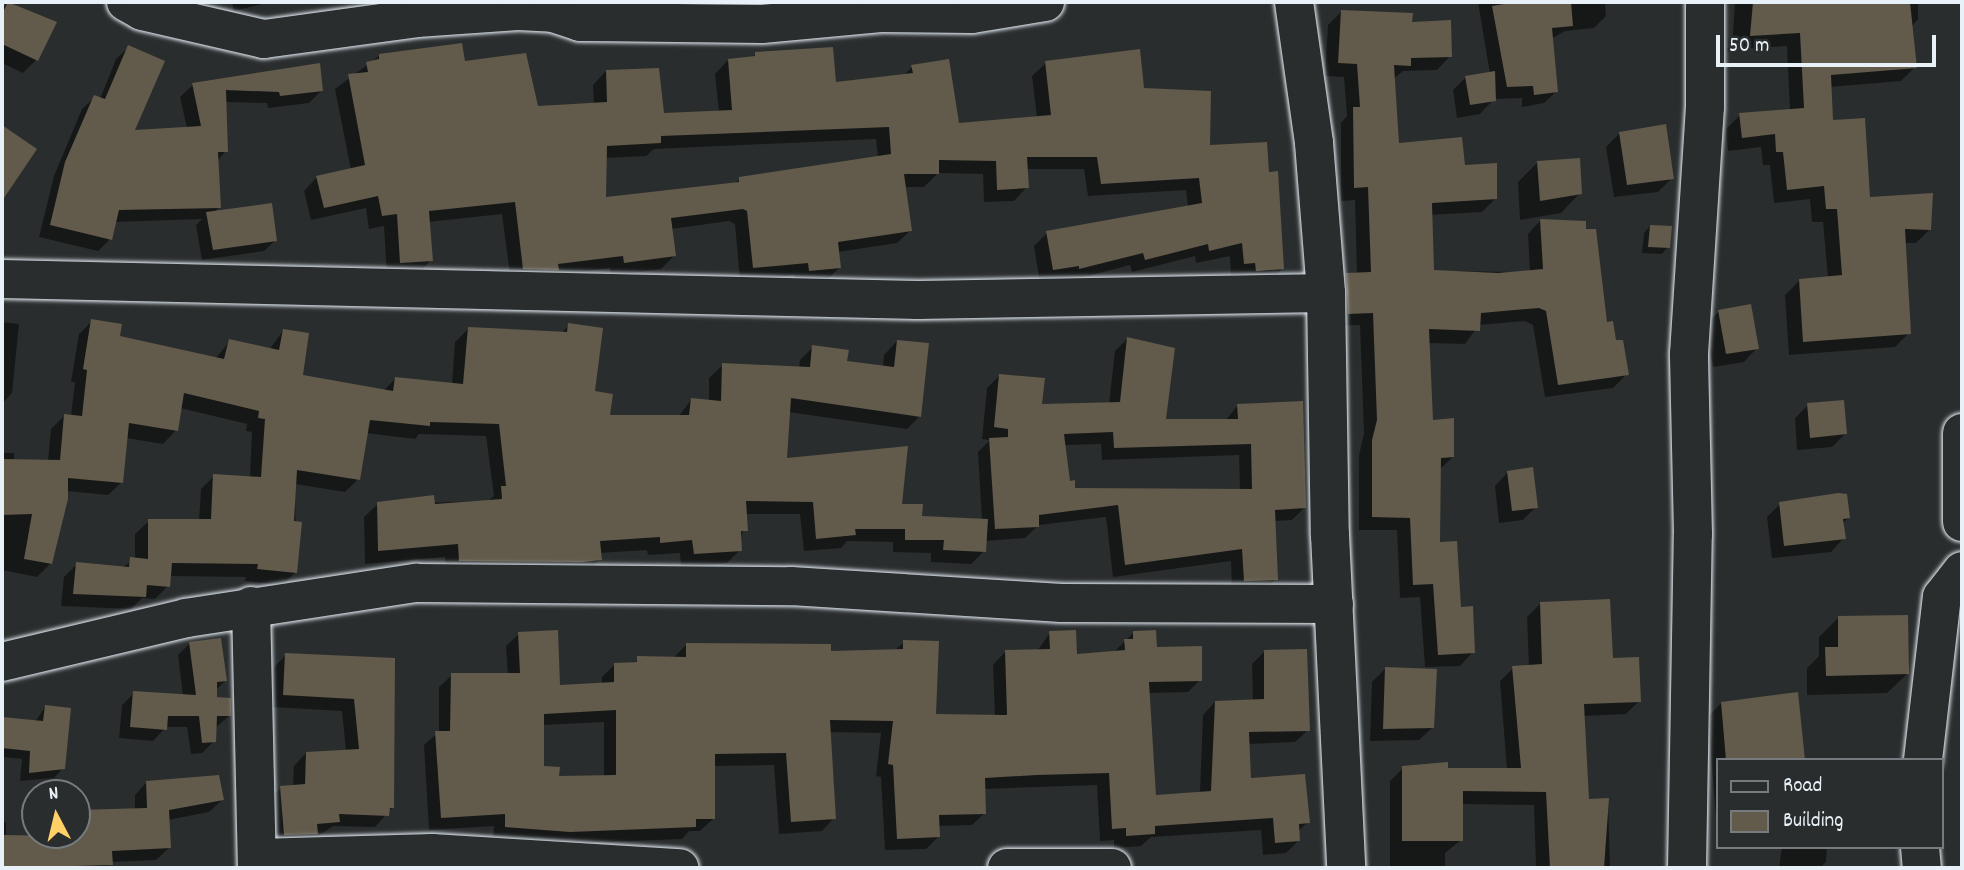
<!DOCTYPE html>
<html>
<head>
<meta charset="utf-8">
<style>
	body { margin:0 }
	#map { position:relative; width:1964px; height:870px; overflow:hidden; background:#2a2d2e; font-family:Dekko,sans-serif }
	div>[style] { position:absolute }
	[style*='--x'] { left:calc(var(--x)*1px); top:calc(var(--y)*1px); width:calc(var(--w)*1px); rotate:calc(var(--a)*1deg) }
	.shadow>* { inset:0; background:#0007 }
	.building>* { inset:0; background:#625a4a }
	.roads { filter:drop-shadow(0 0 2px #e8f1f8) drop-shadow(0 0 2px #e8f1f8) }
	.minor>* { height:38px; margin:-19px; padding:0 19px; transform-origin:19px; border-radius:19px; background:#2a2d2e }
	span { translate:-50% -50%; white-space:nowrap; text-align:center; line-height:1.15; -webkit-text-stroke:5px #2a2d2e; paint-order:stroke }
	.frame { position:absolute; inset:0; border:4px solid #e8f1f8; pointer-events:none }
	.legend { position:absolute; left:1716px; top:758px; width:228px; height:91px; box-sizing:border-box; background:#2a2d2e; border:2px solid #767b7f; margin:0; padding:9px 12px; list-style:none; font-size:21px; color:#e8f1f8 }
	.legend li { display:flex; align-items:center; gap:14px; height:35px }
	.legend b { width:35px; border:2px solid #767b7f }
	.north { position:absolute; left:21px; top:779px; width:70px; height:70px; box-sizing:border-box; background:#2a2d2e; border:2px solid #767b7f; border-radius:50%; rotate:353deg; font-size:19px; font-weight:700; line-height:28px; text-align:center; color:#e8f1f8 }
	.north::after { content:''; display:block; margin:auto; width:24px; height:32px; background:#ffd166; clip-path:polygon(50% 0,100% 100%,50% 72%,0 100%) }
	.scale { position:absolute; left:1716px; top:35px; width:220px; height:32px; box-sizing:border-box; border:4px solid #e8f1f8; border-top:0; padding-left:9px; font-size:21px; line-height:24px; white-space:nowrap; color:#e8f1f8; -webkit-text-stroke:5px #2a2d2e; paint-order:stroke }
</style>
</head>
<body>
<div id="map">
	<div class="shadow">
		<i style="clip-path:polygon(9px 2px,54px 23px,36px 60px,23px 73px,2px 63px,2px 9px)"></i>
		<i style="clip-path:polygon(232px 2px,270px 2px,234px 11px)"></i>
		<i style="clip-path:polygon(704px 2px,739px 2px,729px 11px,706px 14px)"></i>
		<i style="clip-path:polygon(1478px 2px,1605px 2px,1606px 16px,1594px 28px,1565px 31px,1551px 39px,1557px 91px,1544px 103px,1522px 107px,1522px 98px,1494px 99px,1480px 114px,1457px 118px,1453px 90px,1466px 77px,1490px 74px)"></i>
		<i style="clip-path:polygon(1735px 2px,1918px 2px,1918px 19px,1911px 27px,1915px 67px,1901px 81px,1829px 87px,1831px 121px,1868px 199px,1930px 229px,1916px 243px,1904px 243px,1909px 333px,1895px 347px,1789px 355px,1785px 295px,1799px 281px,1828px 278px,1823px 222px,1812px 222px,1810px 199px,1774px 203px,1770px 165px,1763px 165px,1761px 147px,1728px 151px,1726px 129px,1740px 115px,1790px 111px,1787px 46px,1732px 49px)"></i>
		<i style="clip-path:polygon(1341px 12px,1411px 24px,1450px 56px,1437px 70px,1403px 71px,1393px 79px,1397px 145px,1463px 167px,1495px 199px,1482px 212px,1430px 215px,1432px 271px,1530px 272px,1528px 234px,1541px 220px,1605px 324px,1627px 374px,1613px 388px,1545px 397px,1533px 325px,1525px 321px,1479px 325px,1465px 344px,1428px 343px,1431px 422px,1453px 457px,1439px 470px,1438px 544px,1473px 652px,1460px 666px,1425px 667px,1420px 597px,1400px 598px,1397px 530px,1359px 530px,1359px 455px,1364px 434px,1360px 325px,1335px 326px,1334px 288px,1347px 274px,1357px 274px,1355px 200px,1341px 201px,1341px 123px,1347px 116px,1344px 77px,1325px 76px,1328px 25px)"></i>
		<i style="clip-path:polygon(129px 47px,132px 132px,187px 128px,180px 97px,193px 85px,321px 91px,309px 103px,268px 108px,267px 103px,225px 102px,226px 151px,217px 161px,219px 207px,213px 213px,276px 240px,264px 251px,202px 260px,196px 225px,202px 219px,115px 222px,110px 239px,98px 251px,39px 237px,54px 176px,82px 109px,95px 97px,100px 99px,116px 59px)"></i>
		<i style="clip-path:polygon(evenodd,756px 54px,834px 84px,903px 76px,912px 67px,957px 125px,1037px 118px,1032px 76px,1046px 63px,1143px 90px,1208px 147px,1267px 174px,1282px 269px,1269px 282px,1243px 284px,1242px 275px,1231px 276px,1230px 256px,1196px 263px,1195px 256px,1132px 272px,1130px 265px,1066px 282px,1040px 283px,1034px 246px,1047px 233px,1188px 207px,1186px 190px,1088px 196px,1084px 169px,1026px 169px,1027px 187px,1014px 201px,984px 202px,983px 174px,938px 173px,924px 187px,904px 187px,911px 230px,897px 243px,838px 252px,840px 267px,826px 281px,796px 284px,795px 275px,740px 281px,735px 224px,729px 221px,671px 229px,674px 256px,661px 269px,611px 276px,610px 268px,511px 282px,502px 214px,428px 222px,431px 260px,418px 274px,387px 276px,384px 226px,369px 229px,366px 208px,311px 220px,304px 191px,317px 177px,351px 170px,335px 89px,379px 56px,464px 63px,537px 108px,594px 104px,593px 85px,606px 71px,662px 115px,719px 112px,715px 74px,728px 60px,751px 58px,756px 54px,876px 139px,878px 158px,740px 179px,734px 184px,605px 199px,605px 158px,646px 156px,654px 149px,876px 139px)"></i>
		<i style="clip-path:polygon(1619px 134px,1672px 178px,1658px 192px,1614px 197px,1606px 147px)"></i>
		<i style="clip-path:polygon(1538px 162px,1580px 193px,1561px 213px,1520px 220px,1518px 182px)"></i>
		<i style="clip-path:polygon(1650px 226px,1668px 247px,1662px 254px,1642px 253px,1644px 233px)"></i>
		<i style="clip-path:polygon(1719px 311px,1757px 348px,1744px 362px,1713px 367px,1706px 325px)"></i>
		<i style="clip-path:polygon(evenodd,92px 321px,118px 338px,215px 359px,230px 341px,269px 350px,283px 331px,301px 376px,383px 391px,395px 379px,452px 385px,455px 342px,468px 329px,561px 334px,569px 325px,593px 393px,608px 417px,678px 417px,692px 399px,709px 401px,709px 378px,723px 365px,799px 368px,800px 360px,813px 347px,846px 362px,883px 368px,884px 355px,897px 341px,920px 416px,907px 429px,788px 412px,785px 460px,921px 518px,982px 521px,978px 452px,990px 440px,982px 439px,987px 388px,999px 376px,1040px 406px,1109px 404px,1115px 351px,1127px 339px,1164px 421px,1225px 421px,1238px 405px,1304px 508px,1292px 520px,1274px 521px,1276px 579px,1264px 591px,1232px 592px,1231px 561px,1113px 577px,1106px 517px,1039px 525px,1025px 538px,985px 541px,984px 551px,971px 564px,931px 562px,931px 553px,893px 552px,893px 542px,847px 541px,841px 548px,804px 551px,800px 514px,745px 514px,740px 550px,727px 563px,681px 567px,680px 553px,648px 555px,647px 550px,599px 553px,600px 559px,587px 572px,446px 574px,445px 557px,365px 564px,364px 517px,378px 504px,488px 501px,494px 496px,486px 436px,419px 434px,415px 439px,366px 433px,358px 479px,345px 492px,295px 484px,296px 572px,282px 585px,245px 581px,246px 577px,169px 576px,168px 586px,155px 599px,142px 598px,131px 609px,61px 606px,64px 577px,77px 564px,121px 568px,135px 559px,135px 534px,149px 521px,199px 521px,201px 489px,214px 476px,250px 478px,252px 432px,246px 431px,247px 424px,180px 408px,176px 430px,163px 444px,126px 438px,122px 482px,108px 495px,67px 491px,50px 564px,37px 577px,2px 570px,2px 453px,14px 453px,14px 461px,48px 461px,51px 429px,64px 416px,71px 416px,75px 382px,71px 382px,79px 334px,92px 321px,1101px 444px,1102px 460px,1239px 455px,1240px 490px,1074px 489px,1068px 483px,1064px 445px,1101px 444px)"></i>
		<i style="clip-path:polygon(2px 322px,19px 324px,12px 393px,2px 404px)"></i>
		<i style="clip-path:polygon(1808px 405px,1845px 434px,1832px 447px,1797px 450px,1795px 418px)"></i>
		<i style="clip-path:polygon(1508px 472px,1536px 507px,1523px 520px,1499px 523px,1495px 486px)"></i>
		<i style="clip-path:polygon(1780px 504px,1848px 518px,1842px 524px,1844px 538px,1831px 552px,1772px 558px,1767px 517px)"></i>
		<i style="clip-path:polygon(1540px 604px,1611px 660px,1639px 701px,1626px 714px,1583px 716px,1587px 800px,1608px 800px,1610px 868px,1536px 868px,1534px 805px,1461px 804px,1461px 840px,1445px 853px,1445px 868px,1390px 868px,1390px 781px,1403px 768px,1507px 770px,1500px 681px,1513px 668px,1529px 667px,1527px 617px)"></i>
		<i style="clip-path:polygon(1838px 618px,1907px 674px,1887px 693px,1807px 695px,1807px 668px,1819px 656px,1819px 637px)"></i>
		<i style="clip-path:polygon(evenodd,1050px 633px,1075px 656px,1113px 653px,1133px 633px,1200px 680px,1188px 692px,1148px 693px,1154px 797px,1200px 793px,1203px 715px,1215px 702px,1253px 701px,1252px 664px,1265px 651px,1308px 730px,1295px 742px,1248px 744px,1249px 780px,1308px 822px,1297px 832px,1298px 841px,1286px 853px,1263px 855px,1261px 830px,1151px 837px,1141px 846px,1114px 848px,1114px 840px,1100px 841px,1097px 785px,984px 789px,985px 813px,972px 825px,938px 826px,939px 836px,926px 849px,885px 850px,881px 777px,876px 776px,881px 733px,829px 732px,834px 818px,822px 831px,779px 834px,774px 765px,713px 766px,713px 819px,700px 831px,689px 831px,682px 839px,556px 844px,493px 839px,494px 826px,429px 830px,424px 745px,439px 732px,439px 687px,452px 675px,508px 675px,506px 646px,519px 634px,558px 687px,602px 684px,602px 677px,615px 664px,674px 657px,686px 645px,829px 653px,894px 651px,904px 642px,934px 716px,995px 717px,993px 665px,1005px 652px,1037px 651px,1050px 633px,604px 722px,604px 777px,557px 778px,543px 768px,543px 725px,604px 722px)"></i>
		<i style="clip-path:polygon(190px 643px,225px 681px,215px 691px,215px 698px,229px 716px,215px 728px,214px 741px,202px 753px,191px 754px,187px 727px,166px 727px,153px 741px,119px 738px,122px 705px,134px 693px,183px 696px,178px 655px)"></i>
		<i style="clip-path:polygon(286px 655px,393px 660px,392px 808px,375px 827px,333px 826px,304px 846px,272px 847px,268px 800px,281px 788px,293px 787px,294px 766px,306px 753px,346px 751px,342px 711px,272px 707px,274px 667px)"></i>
		<i style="clip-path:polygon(1385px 669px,1433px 727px,1419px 740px,1370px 741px,1372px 682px)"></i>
		<i style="clip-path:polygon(1721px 703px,1794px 760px,1717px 760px,1716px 818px,1708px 717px)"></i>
		<i style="clip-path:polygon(45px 707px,63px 768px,54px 778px,20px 781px,22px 759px,2px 757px,2px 718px,35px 722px)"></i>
		<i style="clip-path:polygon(147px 782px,222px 800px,209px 812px,168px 820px,169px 848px,156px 860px,111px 862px,107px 868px,2px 868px,2px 822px,6px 822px,6px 837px,77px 835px,135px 810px,135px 795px)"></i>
		<i style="clip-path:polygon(1782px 847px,1827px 847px,1826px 862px,1820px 868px,1779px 868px)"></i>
	</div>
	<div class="building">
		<i style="clip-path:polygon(8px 2px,57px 22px,38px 61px,2px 44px,2px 14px)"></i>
		<i style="clip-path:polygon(1516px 2px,1571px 2px,1573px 26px,1552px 28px,1558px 92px,1534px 95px,1533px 86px,1507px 87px,1492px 6px)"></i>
		<i style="clip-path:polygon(1753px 2px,1910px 2px,1917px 68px,1831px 75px,1833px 120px,1865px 118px,1870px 197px,1933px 193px,1931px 230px,1905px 229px,1911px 334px,1803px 342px,1799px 279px,1842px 275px,1837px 209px,1826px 209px,1824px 186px,1787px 190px,1783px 152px,1776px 152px,1775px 134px,1742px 138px,1739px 113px,1804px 108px,1800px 33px,1750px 36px)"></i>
		<i style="clip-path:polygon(1341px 10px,1413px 13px,1412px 22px,1451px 20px,1452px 57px,1411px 58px,1411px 66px,1394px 65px,1399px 143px,1462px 137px,1465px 165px,1497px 163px,1497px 199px,1432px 203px,1434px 270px,1498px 273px,1543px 269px,1540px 219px,1586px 221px,1586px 229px,1596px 229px,1607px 322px,1613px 321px,1616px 340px,1623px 340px,1629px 375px,1558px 385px,1546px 311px,1539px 308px,1481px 313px,1480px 331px,1429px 329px,1433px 420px,1454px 418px,1454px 457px,1441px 458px,1440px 542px,1457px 541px,1461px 607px,1473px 606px,1475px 653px,1438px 655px,1433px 584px,1413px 585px,1410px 518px,1372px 517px,1372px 440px,1377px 420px,1373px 313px,1348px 314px,1346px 273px,1371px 272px,1368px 187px,1354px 188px,1353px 107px,1360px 107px,1357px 64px,1338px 63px)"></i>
		<i style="clip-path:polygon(evenodd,462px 43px,465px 61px,526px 53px,538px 106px,607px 102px,606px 70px,659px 68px,664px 113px,732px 110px,728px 59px,755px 56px,755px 52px,833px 47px,836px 82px,913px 73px,911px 65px,949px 59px,959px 123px,1051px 115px,1045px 61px,1140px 49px,1144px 88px,1211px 91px,1210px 145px,1267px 142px,1269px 172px,1278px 171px,1284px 269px,1256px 271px,1255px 263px,1244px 264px,1242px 243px,1209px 251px,1208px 244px,1145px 260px,1143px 253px,1079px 269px,1079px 266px,1053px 270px,1046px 231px,1202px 203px,1199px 178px,1101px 184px,1097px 157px,1027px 157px,1029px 188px,997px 190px,996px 161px,939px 160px,939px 174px,904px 174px,912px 231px,838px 242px,841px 268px,809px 271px,808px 263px,753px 268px,747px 211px,743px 209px,671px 218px,676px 256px,624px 263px,623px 256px,558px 264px,559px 270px,523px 269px,515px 202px,429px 211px,433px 261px,400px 263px,397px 214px,382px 216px,378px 196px,324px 208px,316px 176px,365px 165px,348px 74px,368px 72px,366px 62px,379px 59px,379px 54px,462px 43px,889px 127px,891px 154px,739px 177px,739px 182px,606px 197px,607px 146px,661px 143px,661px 136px,889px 127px)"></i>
		<i style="clip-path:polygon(128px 45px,165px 61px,135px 130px,201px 126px,192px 83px,320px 63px,323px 91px,280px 96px,279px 92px,226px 90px,228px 152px,218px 152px,221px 208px,119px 210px,112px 240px,50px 225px,65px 162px,94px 95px,105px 99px)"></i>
		<i style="clip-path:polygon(1495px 71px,1496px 101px,1470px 105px,1465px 76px)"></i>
		<i style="clip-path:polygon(1666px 124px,1674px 179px,1627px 185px,1619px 132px)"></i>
		<i style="clip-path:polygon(2px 125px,37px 149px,2px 201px)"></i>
		<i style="clip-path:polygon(1580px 158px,1582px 194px,1540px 201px,1537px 161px)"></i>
		<i style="clip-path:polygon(272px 203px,277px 241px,213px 250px,206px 212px)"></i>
		<i style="clip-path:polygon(1650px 225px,1672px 226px,1670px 248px,1648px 247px)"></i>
		<i style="clip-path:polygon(1751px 304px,1759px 349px,1726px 354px,1718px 310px)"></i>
		<i style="clip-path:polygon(91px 319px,122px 324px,120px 336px,224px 359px,229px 339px,279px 350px,283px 329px,309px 333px,303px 375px,393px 391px,395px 377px,463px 384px,468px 327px,567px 332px,568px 323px,603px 328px,595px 391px,613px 394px,610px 415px,689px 415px,691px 398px,721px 401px,722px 363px,810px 367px,812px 345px,849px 350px,847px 361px,894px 367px,897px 340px,929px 343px,921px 417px,791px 398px,787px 458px,908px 446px,902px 504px,923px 504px,922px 516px,988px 519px,986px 552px,943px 550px,944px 540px,905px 540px,905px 529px,855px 529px,856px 535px,816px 539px,813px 502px,746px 501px,748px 531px,741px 531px,742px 551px,694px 554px,692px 540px,660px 543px,660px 537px,600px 541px,602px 560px,582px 562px,459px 561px,458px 544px,378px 551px,377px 502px,434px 495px,435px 504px,502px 499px,501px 486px,506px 486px,499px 424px,430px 422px,430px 426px,370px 420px,360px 480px,297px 470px,294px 521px,302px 522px,297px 573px,257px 569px,258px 564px,172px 563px,170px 587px,147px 585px,146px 597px,73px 594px,76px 562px,129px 567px,130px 557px,148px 559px,148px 519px,211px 519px,213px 474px,261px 477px,265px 419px,258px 418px,259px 411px,184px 393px,178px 431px,129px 423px,123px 483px,68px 478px,68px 499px,52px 564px,24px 559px,32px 514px,2px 515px,2px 459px,60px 460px,64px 414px,82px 416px,87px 370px,83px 369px)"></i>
		<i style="clip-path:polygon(evenodd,1127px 337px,1175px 348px,1166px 419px,1238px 419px,1237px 404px,1303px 401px,1306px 508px,1275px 510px,1278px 580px,1244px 581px,1242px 549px,1125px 565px,1118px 505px,1039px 515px,1039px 527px,995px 529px,989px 438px,1008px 437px,1008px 429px,994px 427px,999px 374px,1045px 378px,1042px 404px,1120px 402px,1127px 337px,1113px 432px,1114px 448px,1251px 444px,1252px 489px,1075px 488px,1075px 480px,1070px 481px,1064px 434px,1113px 432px)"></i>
		<i style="clip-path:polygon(1844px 400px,1847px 434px,1810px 438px,1807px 403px)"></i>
		<i style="clip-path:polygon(1533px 467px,1538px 508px,1512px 511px,1507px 471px)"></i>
		<i style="clip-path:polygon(1838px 493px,1847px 494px,1850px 518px,1843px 519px,1846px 539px,1784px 546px,1779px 502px)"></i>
		<i style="clip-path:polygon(1610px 599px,1613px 658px,1639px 657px,1641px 702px,1584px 704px,1589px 799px,1609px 798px,1604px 868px,1550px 868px,1546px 792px,1463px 791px,1463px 841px,1402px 841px,1402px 766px,1448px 762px,1448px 768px,1521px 768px,1512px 666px,1542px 664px,1540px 602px)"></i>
		<i style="clip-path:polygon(1908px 615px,1909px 674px,1826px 676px,1825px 647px,1838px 647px,1838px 616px)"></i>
		<i style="clip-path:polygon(evenodd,558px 630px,560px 685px,614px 682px,614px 663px,637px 662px,637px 656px,686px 657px,686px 643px,831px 644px,831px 651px,903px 649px,903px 640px,939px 641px,936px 714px,1003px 715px,1007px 715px,1005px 650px,1050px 649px,1049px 631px,1076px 630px,1077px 654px,1125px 650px,1124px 639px,1133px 639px,1133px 631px,1156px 630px,1157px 647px,1202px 646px,1202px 681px,1149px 682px,1156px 795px,1211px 791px,1215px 701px,1264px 699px,1264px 650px,1307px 649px,1310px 731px,1249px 732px,1251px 778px,1305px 774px,1310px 823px,1299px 824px,1300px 841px,1275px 843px,1273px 818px,1155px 826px,1155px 834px,1126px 836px,1126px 828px,1112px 829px,1109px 773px,1037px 775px,985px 778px,986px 814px,939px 815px,940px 837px,897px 839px,893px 765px,888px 764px,893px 721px,830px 720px,836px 819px,791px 822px,786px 753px,715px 754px,715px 819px,696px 819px,696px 827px,570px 832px,505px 827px,505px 814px,441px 818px,435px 731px,450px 731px,451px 673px,520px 673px,518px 632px,558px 630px,616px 710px,616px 775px,559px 776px,560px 767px,544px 766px,544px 714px,616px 710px)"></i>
		<i style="clip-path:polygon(221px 638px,227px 681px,217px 682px,217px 697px,231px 698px,231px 716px,217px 716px,216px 742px,202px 743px,199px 716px,168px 716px,167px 730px,130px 727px,133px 691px,196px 695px,189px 642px)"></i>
		<i style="clip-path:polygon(285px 653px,395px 658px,394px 808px,390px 808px,389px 816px,339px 814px,340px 822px,317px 824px,318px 834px,284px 835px,280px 786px,305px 784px,306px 752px,359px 749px,354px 699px,283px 695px)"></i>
		<i style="clip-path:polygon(1385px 667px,1437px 669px,1434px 728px,1383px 729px)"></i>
		<i style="clip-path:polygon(1798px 692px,1805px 760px,1726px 760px,1721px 702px)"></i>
		<i style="clip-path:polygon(45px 705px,71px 708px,65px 769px,29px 773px,30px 751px,2px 748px,2px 717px,43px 721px)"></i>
		<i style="clip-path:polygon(219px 775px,224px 800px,169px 810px,171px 848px,112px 851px,113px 865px,2px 868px,2px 835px,75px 836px,77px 810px,147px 808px,146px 781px)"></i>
	</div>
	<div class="roads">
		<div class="minor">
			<i style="--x:126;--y:2;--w:18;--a:29"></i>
			<i style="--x:142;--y:11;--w:125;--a:12.9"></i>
			<i style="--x:264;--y:39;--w:154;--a:-7.8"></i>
			<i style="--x:417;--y:18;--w:101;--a:-4"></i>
			<i style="--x:518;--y:11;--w:35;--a:3"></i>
			<i style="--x:553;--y:13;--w:28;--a:18"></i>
			<i style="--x:580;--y:22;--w:182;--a:0.6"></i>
			<i style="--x:762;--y:24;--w:119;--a:-5.3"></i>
			<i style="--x:880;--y:13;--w:92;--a:0.6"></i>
			<i style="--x:972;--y:14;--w:74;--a:-9.3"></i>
			<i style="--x:1294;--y:2;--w:142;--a:81.9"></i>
			<i style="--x:1314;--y:143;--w:150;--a:85.4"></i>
			<i style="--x:1326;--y:293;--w:242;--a:89.1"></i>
			<i style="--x:1330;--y:535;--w:333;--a:87.2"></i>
			<i style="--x:2;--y:279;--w:916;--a:1.31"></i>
			<i style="--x:918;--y:300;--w:408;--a:-1"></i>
			<i style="--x:1962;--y:433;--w:89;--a:90"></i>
			<i style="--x:251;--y:606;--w:262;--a:88.7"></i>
			<i style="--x:2;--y:662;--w:189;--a:-13.4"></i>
			<i style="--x:186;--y:618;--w:233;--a:-8.7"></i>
			<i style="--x:416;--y:583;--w:375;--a:0.5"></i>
			<i style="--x:791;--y:586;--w:271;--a:3.6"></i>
			<i style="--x:1061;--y:603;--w:273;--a:0.2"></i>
			<i style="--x:1923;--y:760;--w:164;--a:-83.4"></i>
			<i style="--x:1942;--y:597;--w:33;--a:-52"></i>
			<i style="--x:1920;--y:847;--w:21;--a:85"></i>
			<i style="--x:257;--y:858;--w:175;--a:-1.6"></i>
			<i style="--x:432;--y:853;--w:248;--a:3.5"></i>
			<i style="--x:1007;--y:868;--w:105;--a:0"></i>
			<i style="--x:1687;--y:868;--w:334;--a:-89"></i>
			<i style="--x:1693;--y:534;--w:180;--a:-91.3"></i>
			<i style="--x:1689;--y:354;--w:248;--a:-86.3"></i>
			<i style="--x:1705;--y:107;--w:105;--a:-90"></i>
		</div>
	</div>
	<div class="frame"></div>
	<ul class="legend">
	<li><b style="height:9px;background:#2a2d2e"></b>Road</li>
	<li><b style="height:19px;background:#625a4a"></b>Building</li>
	</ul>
	<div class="north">N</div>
	<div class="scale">50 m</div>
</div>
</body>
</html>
